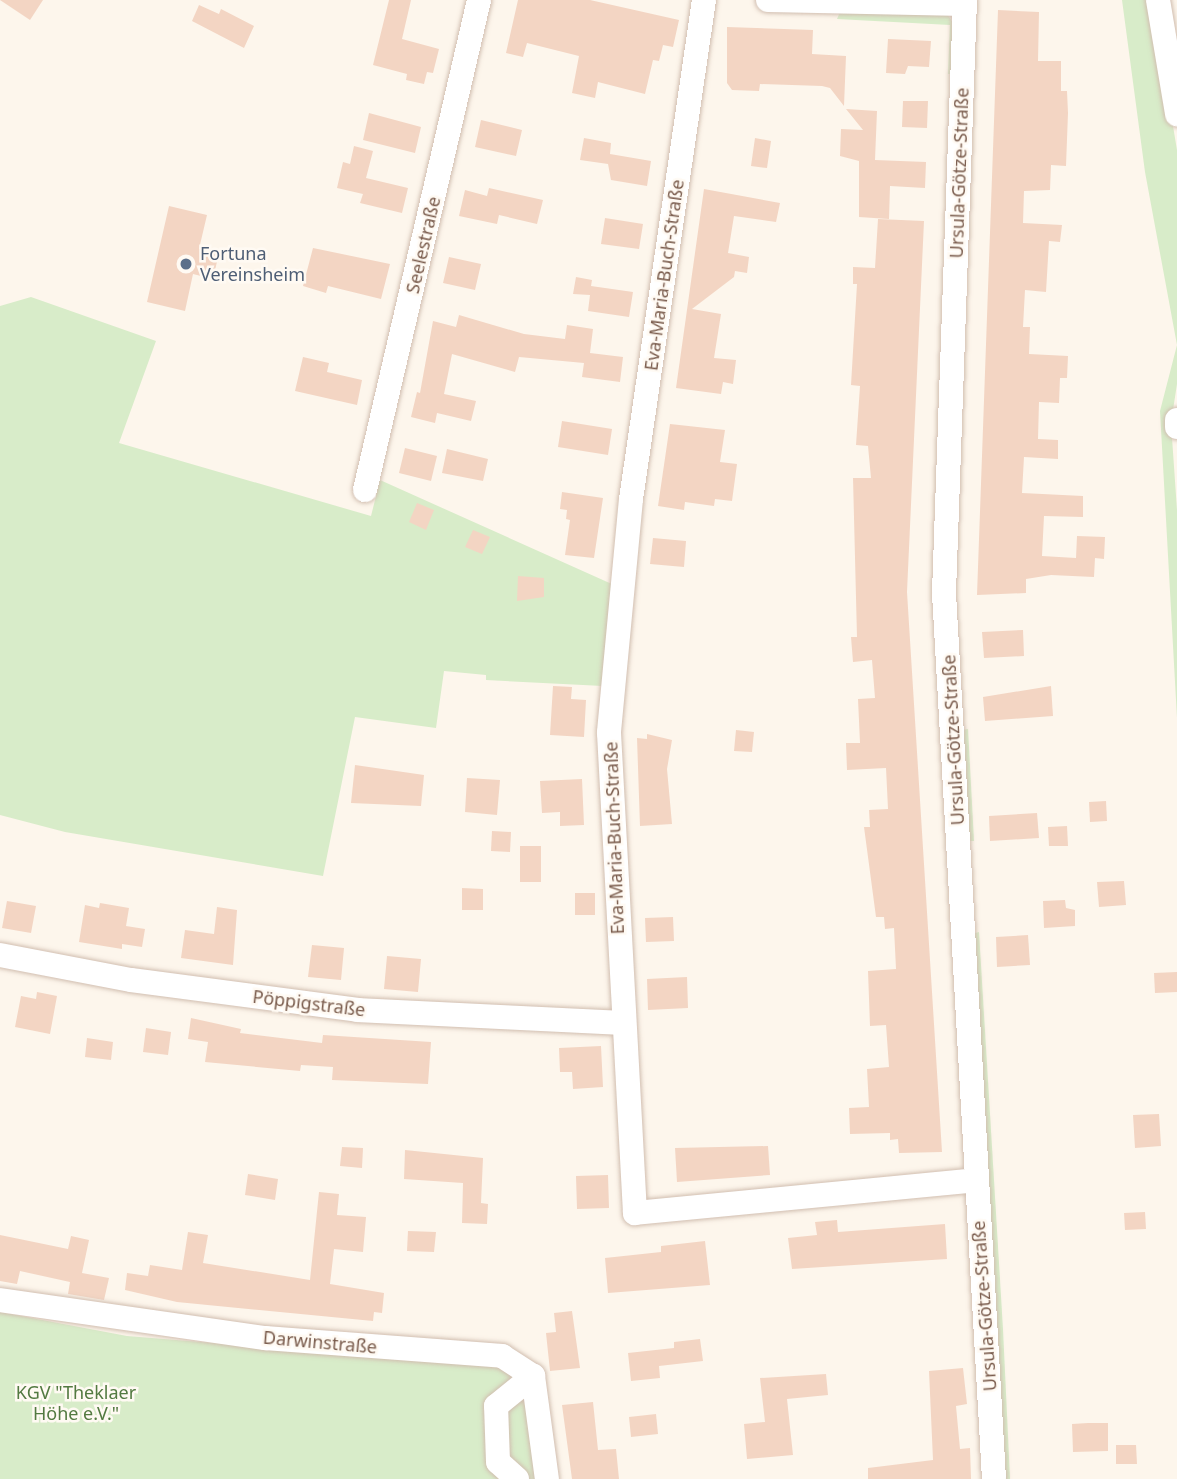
<!DOCTYPE html>
<html>
<head>
<meta charset="utf-8">
<style>
	body { margin:0 }
	#map { position:relative; width:1177px; height:1479px; overflow:hidden; background:#fdf6ec; font-family:"Noto Sans",sans-serif }
	div>[style] { position:absolute }
	[style*='--x'] { left:calc(var(--x)*1px); top:calc(var(--y)*1px); width:calc(var(--w)*1px); rotate:calc(var(--a)*1deg) }
	.green>* { inset:0; background:#d8ecc9 }
	.building>* { inset:0; background:#f3d5c3 }
	.roads { filter:drop-shadow(0 0 2px #d1beb0) drop-shadow(0 0 2px #d1beb0) }
	.minor>* { height:24px; margin:-12px; padding:0 12px; transform-origin:12px; border-radius:12px; background:#fff }
	.dots>* { width:19px; height:19px; translate:-50% -50%; box-sizing:border-box; border:4px solid #fffaf3; border-radius:50% }
	span { translate:-50% -50%; white-space:nowrap; text-align:center; line-height:1.15; -webkit-text-stroke:5px #fffaf3; paint-order:stroke }
	.street-label { font-size:18px; color:#7a5c4d }
	.service-label { font-size:18px; color:#4e5e75 }
	.left { translate:0 -50%; text-align:left }
	.park-label { font-size:18px; color:#537a41 }
</style>
</head>
<body>
<div id="map">
	<div class="green">
		<i style="clip-path:polygon(1122px 0,1152px 0,1177px 150px,1177px 384px,1171px 423px,1177px 510px,1177px 718px,1160px 411px,1177px 345px,1145px 172px)"></i>
		<i style="clip-path:polygon(840px 12px,948px 15px,956px 28px,955px 74px,948px 74px,950px 25px,837px 19px)"></i>
		<i style="clip-path:polygon(31px 297px,156px 341px,119px 443px,371px 516px,380px 480px,614px 585px,603px 686px,486px 680px,486px 675px,444px 671px,436px 728px,355px 717px,323px 876px,65px 832px,0 815px,0 306px)"></i>
		<i style="clip-path:polygon(968px 729px,974px 841px,969px 841px,962px 730px)"></i>
		<i style="clip-path:polygon(979px 932px,1003px 1329px,1010px 1479px,1002px 1479px,972px 934px)"></i>
		<i style="clip-path:polygon(0 1312px,127px 1336px,505px 1367px,520px 1377px,540px 1479px,0 1479px)"></i>
	</div>
	<div class="building">
		<i style="clip-path:polygon(0 0,43px 0,30px 20px)"></i>
		<i style="clip-path:polygon(389px 0,411px 0,402px 39px,439px 49px,433px 73px,427px 72px,424px 84px,406px 80px,407px 74px,373px 65px)"></i>
		<i style="clip-path:polygon(518px 0,590px 0,679px 20px,673px 47px,663px 45px,659px 61px,653px 60px,645px 94px,598px 82px,595px 98px,572px 93px,579px 56px,527px 43px,523px 57px,506px 53px)"></i>
		<i style="clip-path:polygon(199px 5px,219px 14px,221px 9px,254px 26px,244px 48px,192px 21px)"></i>
		<i style="clip-path:polygon(998px 10px,1039px 12px,1038px 61px,1061px 61px,1061px 91px,1067px 91px,1068px 113px,1066px 166px,1051px 165px,1050px 190px,1024px 191px,1023px 223px,1062px 225px,1060px 242px,1049px 241px,1046px 292px,1025px 290px,1023px 327px,1030px 327px,1029px 354px,1068px 356px,1067px 378px,1060px 378px,1059px 403px,1039px 402px,1038px 439px,1058px 440px,1058px 459px,1024px 457px,1022px 493px,1083px 496px,1083px 517px,1044px 516px,1042px 556px,1076px 558px,1077px 536px,1105px 537px,1104px 559px,1095px 558px,1094px 577px,1051px 575px,1026px 579px,1026px 593px,977px 595px)"></i>
		<i style="clip-path:polygon(727px 27px,813px 30px,812px 54px,846px 56px,844px 106px,830px 88px,822px 86px,760px 84px,759px 91px,732px 90px,727px 83px)"></i>
		<i style="clip-path:polygon(888px 39px,931px 41px,929px 67px,908px 66px,905px 74px,886px 73px)"></i>
		<i style="clip-path:polygon(903px 101px,928px 101px,927px 128px,902px 127px)"></i>
		<i style="clip-path:polygon(846px 109px,877px 111px,875px 160px,926px 162px,925px 188px,890px 186px,889px 219px,859px 217px,859px 161px,840px 156px,841px 129px,863px 130px)"></i>
		<i style="clip-path:polygon(369px 113px,421px 127px,415px 153px,363px 140px)"></i>
		<i style="clip-path:polygon(481px 120px,522px 130px,516px 156px,475px 147px)"></i>
		<i style="clip-path:polygon(584px 138px,611px 143px,610px 154px,651px 161px,647px 186px,611px 180px,608px 164px,580px 160px)"></i>
		<i style="clip-path:polygon(755px 138px,771px 141px,767px 168px,751px 166px)"></i>
		<i style="clip-path:polygon(354px 146px,373px 151px,366px 178px,408px 188px,402px 213px,360px 203px,363px 194px,337px 188px,343px 162px,350px 164px)"></i>
		<i style="clip-path:polygon(489px 188px,543px 200px,537px 224px,499px 215px,497px 224px,459px 216px,465px 190px,487px 196px)"></i>
		<i style="clip-path:polygon(704px 189px,780px 203px,776px 222px,734px 216px,728px 253px,749px 257px,747px 273px,735px 271px,734px 277px,692px 309px,721px 314px,714px 358px,736px 360px,733px 384px,723px 382px,721px 394px,676px 388px)"></i>
		<i style="clip-path:polygon(169px 206px,207px 215px,199px 249px,219px 253px,213px 279px,193px 274px,185px 311px,147px 302px)"></i>
		<i style="clip-path:polygon(605px 218px,643px 224px,639px 249px,601px 244px)"></i>
		<i style="clip-path:polygon(878px 219px,924px 221px,907px 592px,942px 1152px,899px 1153px,898px 1139px,890px 1140px,890px 1133px,850px 1134px,849px 1108px,869px 1107px,867px 1069px,889px 1067px,886px 1025px,870px 1026px,868px 971px,896px 969px,894px 928px,885px 929px,884px 917px,876px 917px,864px 827px,870px 827px,869px 810px,888px 809px,886px 768px,847px 770px,846px 743px,860px 743px,858px 699px,875px 698px,872px 660px,853px 662px,851px 637px,857px 637px,853px 478px,871px 478px,868px 446px,856px 445px,860px 386px,851px 385px,857px 284px,853px 284px,853px 267px,875px 268px)"></i>
		<i style="clip-path:polygon(313px 248px,390px 264px,381px 299px,328px 286px,326px 293px,303px 286px)"></i>
		<i style="clip-path:polygon(449px 257px,481px 264px,475px 290px,443px 283px)"></i>
		<i style="clip-path:polygon(576px 277px,592px 280px,591px 286px,633px 292px,629px 317px,588px 311px,590px 295px,573px 294px)"></i>
		<i style="clip-path:polygon(459px 315px,524px 334px,565px 339px,567px 325px,593px 329px,590px 353px,623px 357px,620px 382px,582px 377px,584px 363px,519px 357px,515px 372px,452px 354px,444px 394px,476px 401px,471px 421px,437px 413px,435px 423px,411px 417px,417px 392px,420px 393px,433px 321px,456px 327px)"></i>
		<i style="clip-path:polygon(303px 357px,329px 363px,327px 372px,362px 380px,357px 405px,295px 391px)"></i>
		<i style="clip-path:polygon(562px 421px,612px 429px,608px 455px,558px 447px)"></i>
		<i style="clip-path:polygon(670px 424px,725px 430px,720px 462px,737px 464px,732px 501px,715px 499px,714px 506px,685px 502px,684px 510px,658px 506px)"></i>
		<i style="clip-path:polygon(405px 448px,437px 456px,431px 481px,399px 473px)"></i>
		<i style="clip-path:polygon(447px 449px,488px 459px,483px 481px,442px 473px)"></i>
		<i style="clip-path:polygon(562px 492px,603px 498px,594px 558px,565px 555px,570px 520px,566px 519px,567px 510px,560px 509px)"></i>
		<i style="clip-path:polygon(417px 503px,434px 510px,426px 530px,409px 522px)"></i>
		<i style="clip-path:polygon(473px 530px,490px 537px,482px 554px,465px 547px)"></i>
		<i style="clip-path:polygon(653px 538px,686px 541px,684px 567px,650px 564px)"></i>
		<i style="clip-path:polygon(518px 576px,544px 578px,544px 597px,517px 601px)"></i>
		<i style="clip-path:polygon(1023px 630px,1024px 656px,984px 658px,982px 632px)"></i>
		<i style="clip-path:polygon(553px 686px,572px 687px,571px 699px,586px 700px,584px 737px,550px 735px)"></i>
		<i style="clip-path:polygon(1051px 686px,1053px 716px,985px 721px,983px 697px)"></i>
		<i style="clip-path:polygon(736px 730px,754px 732px,752px 752px,734px 751px)"></i>
		<i style="clip-path:polygon(647px 734px,672px 740px,667px 769px,672px 824px,640px 826px,637px 738px,647px 739px)"></i>
		<i style="clip-path:polygon(355px 765px,424px 775px,421px 806px,351px 803px)"></i>
		<i style="clip-path:polygon(467px 778px,500px 780px,497px 815px,465px 812px)"></i>
		<i style="clip-path:polygon(582px 779px,584px 825px,560px 826px,560px 812px,542px 813px,540px 781px)"></i>
		<i style="clip-path:polygon(1106px 801px,1107px 821px,1090px 822px,1089px 802px)"></i>
		<i style="clip-path:polygon(1037px 813px,1039px 838px,990px 841px,989px 816px)"></i>
		<i style="clip-path:polygon(1067px 826px,1068px 846px,1049px 846px,1048px 827px)"></i>
		<i style="clip-path:polygon(492px 831px,511px 832px,510px 852px,491px 851px)"></i>
		<i style="clip-path:polygon(520px 846px,541px 846px,541px 882px,520px 882px)"></i>
		<i style="clip-path:polygon(1124px 881px,1126px 905px,1099px 907px,1097px 882px)"></i>
		<i style="clip-path:polygon(462px 888px,483px 889px,483px 910px,462px 910px)"></i>
		<i style="clip-path:polygon(575px 893px,595px 893px,595px 915px,575px 915px)"></i>
		<i style="clip-path:polygon(1065px 900px,1066px 908px,1075px 910px,1075px 926px,1044px 928px,1043px 901px)"></i>
		<i style="clip-path:polygon(7px 901px,36px 906px,31px 933px,2px 928px)"></i>
		<i style="clip-path:polygon(100px 903px,129px 908px,126px 926px,145px 929px,142px 947px,122px 944px,122px 949px,79px 942px,85px 905px,99px 908px)"></i>
		<i style="clip-path:polygon(217px 907px,237px 910px,233px 965px,181px 958px,185px 930px,214px 934px)"></i>
		<i style="clip-path:polygon(673px 917px,674px 941px,646px 942px,645px 918px)"></i>
		<i style="clip-path:polygon(1028px 935px,1030px 965px,997px 967px,996px 937px)"></i>
		<i style="clip-path:polygon(312px 945px,344px 948px,341px 980px,308px 977px)"></i>
		<i style="clip-path:polygon(387px 956px,421px 959px,418px 992px,384px 989px)"></i>
		<i style="clip-path:polygon(1177px 972px,1177px 992px,1155px 993px,1154px 973px)"></i>
		<i style="clip-path:polygon(687px 977px,688px 1008px,648px 1010px,647px 979px)"></i>
		<i style="clip-path:polygon(37px 992px,57px 996px,50px 1034px,15px 1027px,21px 996px,36px 999px)"></i>
		<i style="clip-path:polygon(191px 1018px,241px 1029px,240px 1033px,322px 1043px,323px 1035px,431px 1042px,428px 1084px,332px 1080px,333px 1067px,301px 1065px,300px 1071px,205px 1062px,208px 1042px,188px 1039px)"></i>
		<i style="clip-path:polygon(146px 1028px,171px 1032px,168px 1055px,143px 1052px)"></i>
		<i style="clip-path:polygon(87px 1038px,113px 1042px,111px 1060px,85px 1057px)"></i>
		<i style="clip-path:polygon(601px 1046px,603px 1087px,573px 1089px,572px 1072px,560px 1072px,559px 1048px)"></i>
		<i style="clip-path:polygon(1159px 1114px,1161px 1146px,1135px 1148px,1133px 1115px)"></i>
		<i style="clip-path:polygon(768px 1146px,770px 1175px,677px 1182px,675px 1148px)"></i>
		<i style="clip-path:polygon(342px 1147px,363px 1148px,362px 1168px,340px 1166px)"></i>
		<i style="clip-path:polygon(405px 1150px,483px 1158px,481px 1203px,488px 1204px,487px 1224px,462px 1223px,463px 1183px,404px 1179px)"></i>
		<i style="clip-path:polygon(248px 1174px,278px 1179px,275px 1200px,245px 1195px)"></i>
		<i style="clip-path:polygon(608px 1175px,609px 1208px,577px 1209px,576px 1176px)"></i>
		<i style="clip-path:polygon(319px 1192px,339px 1194px,337px 1215px,366px 1217px,363px 1252px,334px 1249px,330px 1284px,384px 1293px,382px 1313px,374px 1312px,373px 1321px,177px 1302px,125px 1290px,127px 1273px,148px 1276px,150px 1265px,182px 1270px,188px 1232px,208px 1235px,203px 1263px,310px 1280px)"></i>
		<i style="clip-path:polygon(1145px 1212px,1146px 1229px,1125px 1230px,1124px 1213px)"></i>
		<i style="clip-path:polygon(837px 1220px,838px 1232px,945px 1224px,947px 1259px,792px 1269px,788px 1238px,817px 1235px,815px 1222px)"></i>
		<i style="clip-path:polygon(408px 1231px,436px 1232px,434px 1252px,407px 1251px)"></i>
		<i style="clip-path:polygon(0 1235px,68px 1249px,71px 1236px,89px 1240px,82px 1273px,109px 1278px,104px 1300px,68px 1294px,70px 1282px,20px 1271px,17px 1284px,0 1281px)"></i>
		<i style="clip-path:polygon(705px 1241px,710px 1285px,608px 1293px,605px 1258px,661px 1252px,661px 1246px)"></i>
		<i style="clip-path:polygon(572px 1311px,580px 1368px,550px 1371px,546px 1333px,556px 1332px,554px 1313px)"></i>
		<i style="clip-path:polygon(700px 1339px,703px 1361px,659px 1366px,660px 1378px,631px 1381px,628px 1353px,674px 1348px,674px 1342px)"></i>
		<i style="clip-path:polygon(963px 1368px,967px 1404px,956px 1406px,960px 1449px,970px 1448px,971px 1479px,868px 1479px,868px 1468px,933px 1460px,929px 1371px)"></i>
		<i style="clip-path:polygon(826px 1374px,828px 1395px,787px 1399px,793px 1455px,747px 1459px,744px 1424px,765px 1422px,760px 1378px)"></i>
		<i style="clip-path:polygon(593px 1402px,598px 1450px,616px 1449px,619px 1479px,572px 1479px,562px 1405px)"></i>
		<i style="clip-path:polygon(656px 1414px,658px 1434px,631px 1437px,629px 1417px)"></i>
		<i style="clip-path:polygon(1088px 1423px,1108px 1423px,1108px 1451px,1073px 1452px,1072px 1424px)"></i>
		<i style="clip-path:polygon(1116px 1445px,1136px 1445px,1137px 1464px,1116px 1464px)"></i>
	</div>
	<div class="roads">
		<div class="minor">
			<i style="--x:704;--y:0;--w:504;--a:98.32"></i>
			<i style="--x:631;--y:499;--w:235;--a:95.4"></i>
			<i style="--x:609;--y:733;--w:481;--a:86.9"></i>
			<i style="--x:635;--y:1213;--w:343;--a:-5.5"></i>
			<i style="--x:768;--y:0;--w:197;--a:1.2"></i>
			<i style="--x:965;--y:0;--w:593;--a:92.03"></i>
			<i style="--x:944;--y:593;--w:887;--a:86.77"></i>
			<i style="--x:1158;--y:0;--w:116;--a:80.5"></i>
			<i style="--x:1177;--y:420;--w:7;--a:90"></i>
			<i style="--x:365;--y:490;--w:503;--a:-76.9"></i>
			<i style="--x:0;--y:955;--w:133;--a:10.8"></i>
			<i style="--x:131;--y:980;--w:229;--a:7.5"></i>
			<i style="--x:358;--y:1010;--w:264;--a:2.8"></i>
			<i style="--x:0;--y:1300;--w:268;--a:8.2"></i>
			<i style="--x:265;--y:1338;--w:238;--a:4.3"></i>
			<i style="--x:502;--y:1356;--w:37;--a:33"></i>
			<i style="--x:533;--y:1376;--w:104;--a:82.3"></i>
			<i style="--x:517;--y:1479;--w:25;--a:-138"></i>
			<i style="--x:498;--y:1462;--w:56;--a:-92"></i>
			<i style="--x:496;--y:1406;--w:48;--a:-39"></i>
		</div>
	</div>
	<div class="dots">
		<i style="left:186px;top:264px;background:#5c6f8a"></i>
	</div>
	<div class="street-label">
		<span style="left:959px;top:173px;rotate:-88deg">Ursula-Götze-Straße</span>
		<span style="left:423px;top:245px;rotate:-77deg">Seelestraße</span>
		<span style="left:664px;top:275px;rotate:-82deg">Eva-Maria-Buch-Straße</span>
		<span style="left:953px;top:740px;rotate:-93deg">Ursula-Götze-Straße</span>
		<span style="left:614px;top:838px;rotate:-92deg">Eva-Maria-Buch-Straße</span>
		<span style="left:309px;top:1003px;rotate:7deg">Pöppigstraße</span>
		<span style="left:984px;top:1306px;rotate:-94deg">Ursula-Götze-Straße</span>
		<span style="left:320px;top:1342px;rotate:5deg">Darwinstraße</span>
	</div>
	<div class="service-label">
		<span class="left" style="left:200px;top:264px">Fortuna<br>Vereinsheim</span>
	</div>
	<div class="park-label">
		<span style="left:76px;top:1403px">KGV "Theklaer<br>Höhe e.V."</span>
	</div>
</div>
</body>
</html>
